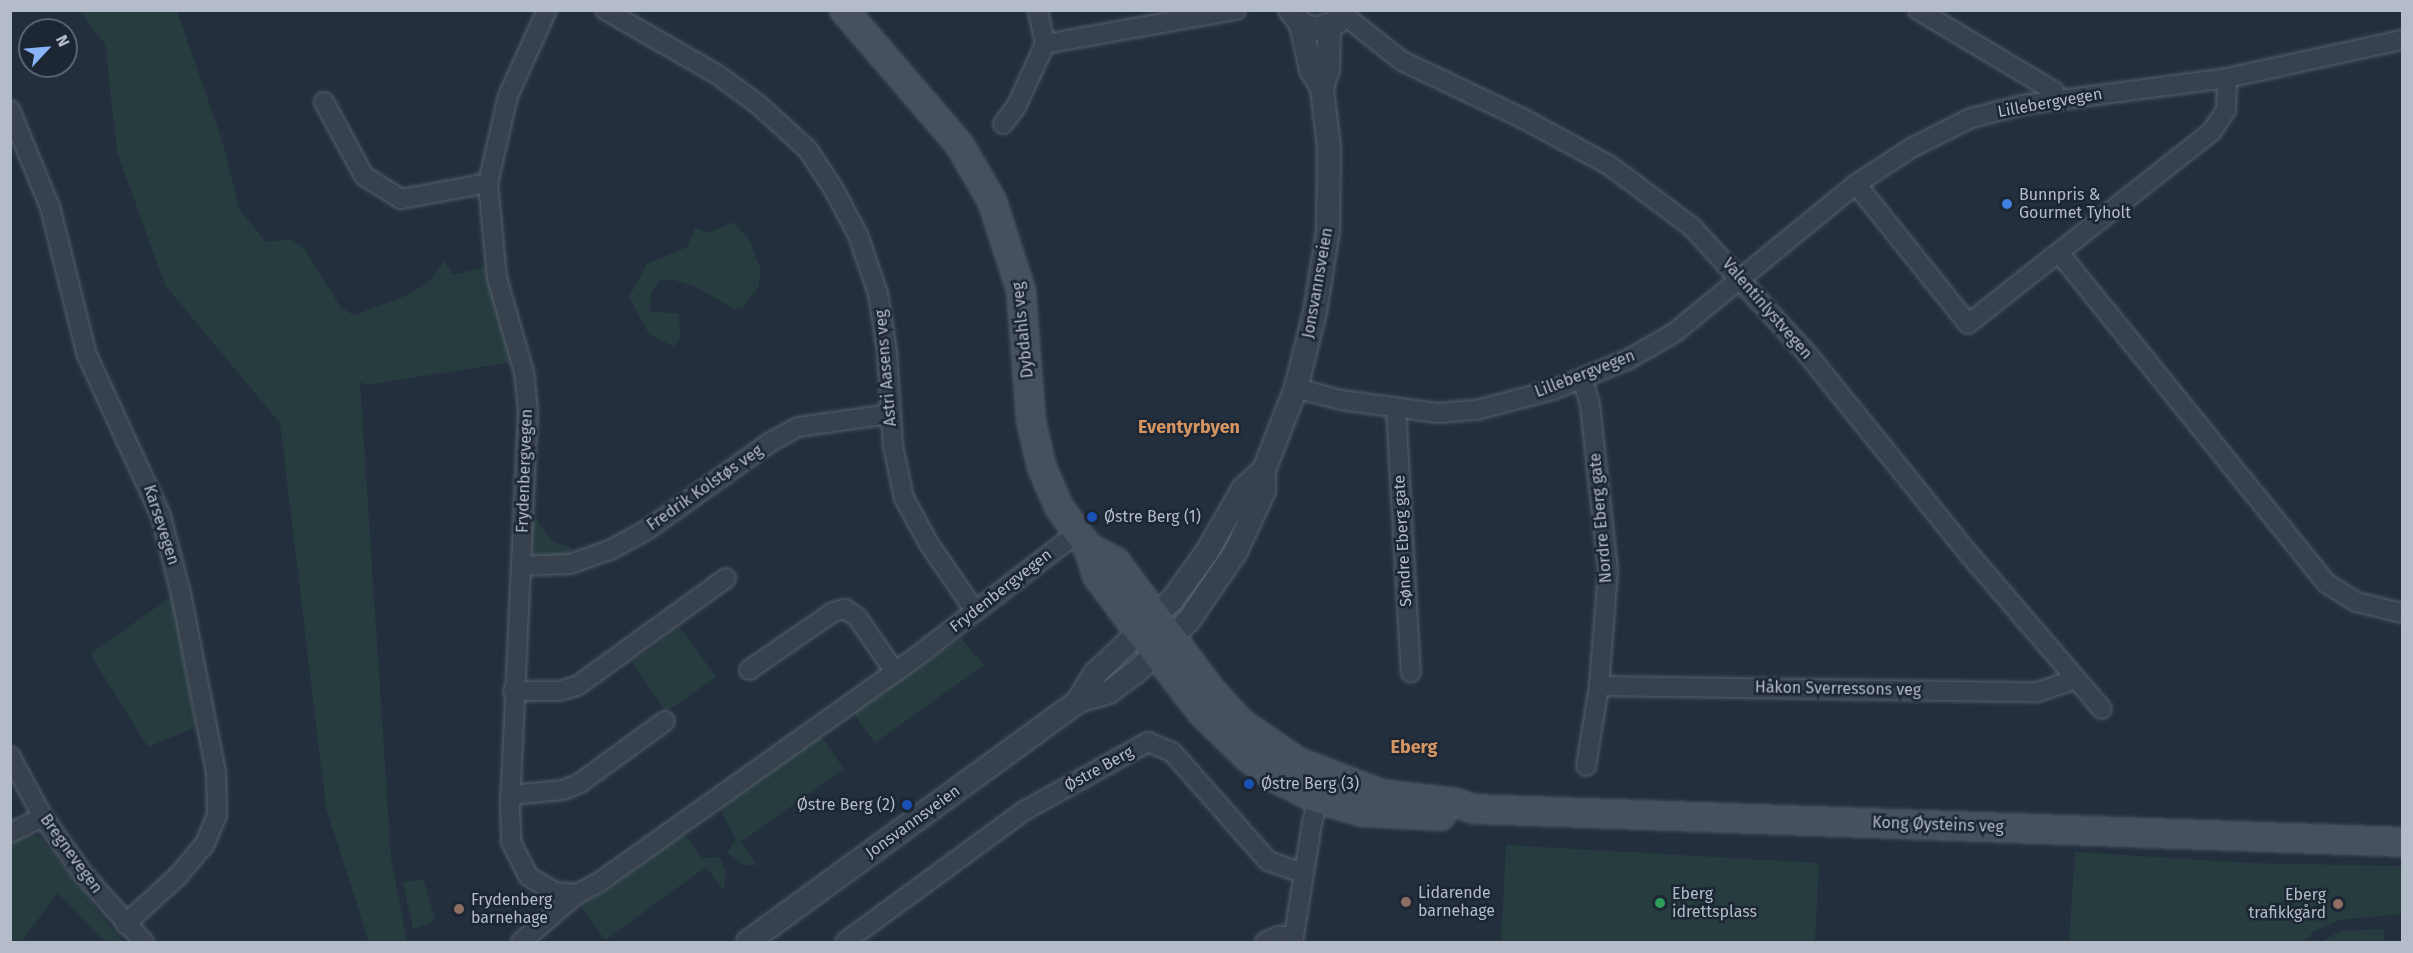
<!DOCTYPE html>
<html>
<head>
<meta charset="utf-8">
<style>
	body { margin:0 }
	#map { position:relative; width:2413px; height:953px; overflow:hidden; background:#242f3e; font-family:"Fira Sans",sans-serif }
	div>[style] { position:absolute }
	[style*='--x'] { left:calc(var(--x)*1px); top:calc(var(--y)*1px); width:calc(var(--w)*1px); rotate:calc(var(--a)*1deg) }
	.green>* { inset:0; background:#263c3f }
	.roads { filter:drop-shadow(0 0 2px #565f6c) drop-shadow(0 0 2px #565f6c) }
	.minor>* { height:18px; margin:-9px; padding:0 9px; transform-origin:9px; border-radius:9px; background:#38414e }
	.tertiary>* { height:22px; margin:-11px; padding:0 11px; transform-origin:11px; border-radius:11px; background:#38414e }
	.secondary>* { height:26px; margin:-13px; padding:0 13px; transform-origin:13px; border-radius:13px; background:#465061 }
	.dots>* { width:16px; height:16px; translate:-50% -50%; box-sizing:border-box; border:3px solid #1d2633; border-radius:50% }
	span { translate:-50% -50%; white-space:nowrap; text-align:center; line-height:1.15; -webkit-text-stroke:5px #1d2633; paint-order:stroke }
	.street-label { font-size:16px; color:#b4bcc9 }
	.poi-label { font-size:16px; color:#b4bcc9 }
	.left { translate:0 -50%; text-align:left }
	.right { translate:-100% -50%; text-align:right }
	.neighbourhood-label { font-size:18px; color:#d59563; font-weight:700 }
	.frame { position:absolute; inset:0; border:12px solid #b4bcc9; pointer-events:none }
	.north { position:absolute; left:18px; top:18px; width:60px; height:60px; box-sizing:border-box; background:#1d2633; border:2px solid #59626f; border-radius:50%; rotate:64deg; font-size:16px; font-weight:700; line-height:24px; text-align:center; color:#b4bcc9 }
	.north::after { content:''; display:block; margin:auto; width:21px; height:27px; background:#8ab4f8; clip-path:polygon(50% 0,100% 100%,50% 72%,0 100%) }
</style>
</head>
<body>
<div id="map">
	<div class="green">
		<i style="clip-path:polygon(79px 11px,177px 11px,222px 140px,240px 210px,266px 242px,290px 239px,305px 249px,341px 308px,354px 315px,408px 295px,428px 282px,445px 261px,453px 275px,485px 267px,512px 362px,367px 385px,360px 382px,391px 857px,407px 942px,369px 942px,326px 808px,280px 423px,165px 285px,117px 152px,105px 44px)"></i>
		<i style="clip-path:polygon(733px 222px,749px 239px,761px 271px,758px 288px,742px 308px,734px 309px,696px 287px,671px 279px,660px 281px,652px 291px,649px 308px,651px 312px,678px 313px,681px 337px,674px 347px,649px 334px,629px 297px,647px 264px,687px 247px,695px 228px,708px 233px)"></i>
		<i style="clip-path:polygon(536px 519px,552px 541px,572px 548px,570px 555px,539px 558px,534px 554px,530px 543px,532px 521px)"></i>
		<i style="clip-path:polygon(172px 596px,196px 727px,148px 747px,90px 654px)"></i>
		<i style="clip-path:polygon(680px 627px,716px 677px,666px 712px,632px 662px)"></i>
		<i style="clip-path:polygon(961px 638px,984px 665px,875px 743px,853px 713px)"></i>
		<i style="clip-path:polygon(821px 736px,844px 769px,741px 842px,757px 865px,743px 865px,727px 852px,736px 840px,720px 809px)"></i>
		<i style="clip-path:polygon(684px 834px,702px 858px,719px 857px,726px 871px,724px 891px,706px 867px,605px 940px,580px 905px,607px 890px)"></i>
		<i style="clip-path:polygon(35px 835px,41px 838px,123px 942px,105px 942px,58px 893px,21px 942px,11px 942px,10px 841px)"></i>
		<i style="clip-path:polygon(1506px 845px,1819px 863px,1815px 942px,1501px 942px)"></i>
		<i style="clip-path:polygon(2075px 852px,2251px 863px,2402px 866px,2402px 914px,2339px 920px,2314px 931px,2304px 942px,2069px 942px)"></i>
		<i style="clip-path:polygon(424px 880px,435px 920px,413px 930px,403px 882px)"></i>
		<i style="clip-path:polygon(2380px 929px,2384px 930px,2384px 942px,2321px 942px,2340px 931px)"></i>
	</div>
	<div class="roads">
		<div class="minor">
			<i style="--x:547;--y:10;--w:94;--a:114.4"></i>
			<i style="--x:508;--y:96;--w:89;--a:102.9"></i>
			<i style="--x:488;--y:183;--w:95;--a:84.6"></i>
			<i style="--x:497;--y:278;--w:98;--a:74"></i>
			<i style="--x:524;--y:372;--w:39;--a:84"></i>
			<i style="--x:528;--y:411;--w:395;--a:92.6"></i>
			<i style="--x:510;--y:806;--w:36;--a:88"></i>
			<i style="--x:511;--y:842;--w:38;--a:63"></i>
			<i style="--x:528;--y:876;--w:31;--a:31"></i>
			<i style="--x:555;--y:892;--w:22;--a:5"></i>
			<i style="--x:577;--y:894;--w:24;--a:-28"></i>
			<i style="--x:598;--y:883;--w:390;--a:-35.4"></i>
			<i style="--x:916;--y:657;--w:203;--a:-37.6"></i>
			<i style="--x:605;--y:10;--w:130;--a:29.9"></i>
			<i style="--x:718;--y:75;--w:52;--a:36.4"></i>
			<i style="--x:760;--y:106;--w:65;--a:42.5"></i>
			<i style="--x:808;--y:150;--w:45;--a:56.7"></i>
			<i style="--x:833;--y:188;--w:53;--a:62"></i>
			<i style="--x:858;--y:235;--w:62;--a:71.3"></i>
			<i style="--x:878;--y:294;--w:58;--a:81"></i>
			<i style="--x:887;--y:351;--w:95;--a:86.4"></i>
			<i style="--x:893;--y:446;--w:53;--a:78.1"></i>
			<i style="--x:904;--y:498;--w:52;--a:61.5"></i>
			<i style="--x:929;--y:544;--w:81;--a:55.5"></i>
			<i style="--x:1918;--y:10;--w:158;--a:30.8"></i>
			<i style="--x:2054;--y:91;--w:9;--a:72"></i>
			<i style="--x:1344;--y:15;--w:74;--a:38.4"></i>
			<i style="--x:1402;--y:61;--w:133;--a:25.4"></i>
			<i style="--x:1522;--y:118;--w:99;--a:28.4"></i>
			<i style="--x:1609;--y:165;--w:104;--a:36.8"></i>
			<i style="--x:1692;--y:227;--w:174;--a:47.8"></i>
			<i style="--x:1809;--y:356;--w:255;--a:51.1"></i>
			<i style="--x:1969;--y:554;--w:204;--a:49.4"></i>
			<i style="--x:1045;--y:44;--w:194;--a:-10.1"></i>
			<i style="--x:324;--y:102;--w:84;--a:61.6"></i>
			<i style="--x:364;--y:176;--w:44;--a:31.9"></i>
			<i style="--x:401;--y:199;--w:88;--a:-10.4"></i>
			<i style="--x:10;--y:110;--w:105;--a:67.6"></i>
			<i style="--x:50;--y:207;--w:153;--a:76"></i>
			<i style="--x:87;--y:355;--w:177;--a:65.3"></i>
			<i style="--x:161;--y:516;--w:81;--a:75.6"></i>
			<i style="--x:181;--y:594;--w:181;--a:78.9"></i>
			<i style="--x:216;--y:772;--w:43;--a:88.7"></i>
			<i style="--x:217;--y:815;--w:33;--a:113"></i>
			<i style="--x:204;--y:845;--w:42;--a:130.2"></i>
			<i style="--x:177;--y:877;--w:70;--a:137.9"></i>
			<i style="--x:1003;--y:124;--w:21;--a:-53"></i>
			<i style="--x:1016;--y:107;--w:69;--a:-65.3"></i>
			<i style="--x:1045;--y:44;--w:35;--a:-102"></i>
			<i style="--x:1856;--y:184;--w:179;--a:51.3"></i>
			<i style="--x:1968;--y:324;--w:311;--a:-38.3"></i>
			<i style="--x:2212;--y:131;--w:25;--a:-56"></i>
			<i style="--x:2226;--y:110;--w:32;--a:-88"></i>
			<i style="--x:2060;--y:254;--w:423;--a:51"></i>
			<i style="--x:2326;--y:583;--w:36;--a:32"></i>
			<i style="--x:2357;--y:602;--w:46;--a:13.7"></i>
			<i style="--x:1582;--y:378;--w:28;--a:73"></i>
			<i style="--x:1590;--y:405;--w:167;--a:83.8"></i>
			<i style="--x:1608;--y:571;--w:115;--a:94.5"></i>
			<i style="--x:1599;--y:686;--w:81;--a:99.2"></i>
			<i style="--x:1296;--y:388;--w:47;--a:14.9"></i>
			<i style="--x:1341;--y:400;--w:99;--a:7.6"></i>
			<i style="--x:1439;--y:413;--w:37;--a:-5"></i>
			<i style="--x:1476;--y:410;--w:80;--a:-14.6"></i>
			<i style="--x:1553;--y:390;--w:80;--a:-22.1"></i>
			<i style="--x:1627;--y:360;--w:54;--a:-29.9"></i>
			<i style="--x:1674;--y:333;--w:235;--a:-39.3"></i>
			<i style="--x:1856;--y:184;--w:68;--a:-33"></i>
			<i style="--x:1913;--y:147;--w:65;--a:-26.6"></i>
			<i style="--x:1971;--y:118;--w:53;--a:-14.3"></i>
			<i style="--x:2022;--y:105;--w:207;--a:-7.5"></i>
			<i style="--x:2227;--y:78;--w:179;--a:-12.3"></i>
			<i style="--x:1396;--y:408;--w:265;--a:86.8"></i>
			<i style="--x:521;--y:566;--w:49;--a:-2.3"></i>
			<i style="--x:570;--y:564;--w:42;--a:-19.3"></i>
			<i style="--x:610;--y:550;--w:42;--a:-28.4"></i>
			<i style="--x:647;--y:530;--w:150;--a:-35.5"></i>
			<i style="--x:769;--y:443;--w:33;--a:-29"></i>
			<i style="--x:798;--y:427;--w:94;--a:-8"></i>
			<i style="--x:749;--y:670;--w:102;--a:-34.6"></i>
			<i style="--x:833;--y:612;--w:12;--a:-14"></i>
			<i style="--x:845;--y:609;--w:14;--a:34"></i>
			<i style="--x:857;--y:617;--w:67;--a:55.4"></i>
			<i style="--x:1599;--y:686;--w:439;--a:0.8"></i>
			<i style="--x:2038;--y:692;--w:39;--a:-19"></i>
			<i style="--x:513;--y:691;--w:46;--a:0"></i>
			<i style="--x:559;--y:691;--w:19;--a:-16"></i>
			<i style="--x:577;--y:686;--w:184;--a:-35.9"></i>
			<i style="--x:10;--y:756;--w:69;--a:61.6"></i>
			<i style="--x:43;--y:817;--w:70;--a:54.9"></i>
			<i style="--x:83;--y:874;--w:91;--a:48.1"></i>
			<i style="--x:510;--y:795;--w:53;--a:-5.4"></i>
			<i style="--x:563;--y:790;--w:18;--a:-22"></i>
			<i style="--x:580;--y:783;--w:105;--a:-36.1"></i>
			<i style="--x:10;--y:833;--w:37;--a:-26"></i>
			<i style="--x:521;--y:942;--w:74;--a:-40.6"></i>
			<i style="--x:845;--y:942;--w:222;--a:-36.2"></i>
			<i style="--x:1024;--y:811;--w:142;--a:-29.1"></i>
			<i style="--x:1148;--y:742;--w:26;--a:23"></i>
			<i style="--x:1172;--y:752;--w:145;--a:48.6"></i>
			<i style="--x:1268;--y:861;--w:37;--a:19"></i>
			<i style="--x:1265;--y:942;--w:15;--a:-23"></i>
			<i style="--x:1279;--y:936;--w:15;--a:0"></i>
			<i style="--x:1293;--y:942;--w:121;--a:-80.9"></i>
			<i style="--x:1312;--y:823;--w:51;--a:-75.1"></i>
		</div>
		<div class="tertiary">
			<i style="--x:1290;--y:10;--w:18;--a:52"></i>
			<i style="--x:1301;--y:24;--w:15;--a:20"></i>
			<i style="--x:1315;--y:29;--w:23;--a:-18"></i>
			<i style="--x:1337;--y:22;--w:14;--a:-56"></i>
			<i style="--x:1322;--y:88;--w:19;--a:-72"></i>
			<i style="--x:1328;--y:70;--w:43;--a:-88.7"></i>
			<i style="--x:1078;--y:701;--w:32;--a:-58"></i>
			<i style="--x:1095;--y:674;--w:108;--a:-43.9"></i>
			<i style="--x:1173;--y:599;--w:58;--a:-54.1"></i>
			<i style="--x:1207;--y:552;--w:73;--a:-60.3"></i>
			<i style="--x:1243;--y:489;--w:28;--a:-42"></i>
			<i style="--x:748;--y:942;--w:409;--a:-36.1"></i>
			<i style="--x:1078;--y:701;--w:32;--a:-16"></i>
			<i style="--x:1109;--y:692;--w:34;--a:-37"></i>
			<i style="--x:1136;--y:672;--w:74;--a:-44.5"></i>
			<i style="--x:1189;--y:620;--w:83;--a:-55.7"></i>
			<i style="--x:1236;--y:551;--w:66;--a:-65"></i>
			<i style="--x:1264;--y:491;--w:21;--a:-90"></i>
			<i style="--x:1264;--y:470;--w:88;--a:-68.7"></i>
			<i style="--x:1296;--y:388;--w:78;--a:-76"></i>
			<i style="--x:1315;--y:312;--w:82;--a:-80.9"></i>
			<i style="--x:1328;--y:231;--w:83;--a:-89.3"></i>
			<i style="--x:1329;--y:148;--w:60;--a:-96.7"></i>
			<i style="--x:1322;--y:88;--w:21;--a:-121"></i>
			<i style="--x:1311;--y:70;--w:47;--a:-102.3"></i>
		</div>
		<div class="secondary">
			<i style="--x:844;--y:10;--w:177;--a:49.4"></i>
			<i style="--x:959;--y:144;--w:66;--a:59.9"></i>
			<i style="--x:992;--y:201;--w:94;--a:72"></i>
			<i style="--x:1021;--y:290;--w:131;--a:85.6"></i>
			<i style="--x:1031;--y:421;--w:48;--a:76.8"></i>
			<i style="--x:1042;--y:468;--w:43;--a:66.4"></i>
			<i style="--x:1059;--y:507;--w:49;--a:54.1"></i>
			<i style="--x:1088;--y:547;--w:30;--a:73"></i>
			<i style="--x:1097;--y:576;--w:39;--a:53"></i>
			<i style="--x:1120;--y:607;--w:134;--a:52.3"></i>
			<i style="--x:1202;--y:713;--w:62;--a:44.3"></i>
			<i style="--x:1246;--y:756;--w:39;--a:37"></i>
			<i style="--x:1277;--y:779;--w:45;--a:26.6"></i>
			<i style="--x:1317;--y:799;--w:47;--a:16.1"></i>
			<i style="--x:1362;--y:812;--w:79;--a:2.9"></i>
			<i style="--x:1088;--y:547;--w:32;--a:28"></i>
			<i style="--x:1116;--y:562;--w:159;--a:53.4"></i>
			<i style="--x:1211;--y:690;--w:43;--a:47.8"></i>
			<i style="--x:1240;--y:722;--w:70;--a:34.6"></i>
			<i style="--x:1298;--y:762;--w:90;--a:20.9"></i>
			<i style="--x:1382;--y:794;--w:75;--a:6.9"></i>
			<i style="--x:1456;--y:803;--w:18;--a:19"></i>
			<i style="--x:1473;--y:809;--w:930;--a:2.03"></i>
		</div>
	</div>
	<div class="dots">
		<i style="left:2007px;top:204px;background:#3f7fe0"></i>
		<i style="left:1092px;top:517px;background:#1a4fb4"></i>
		<i style="left:1249px;top:784px;background:#1a4fb4"></i>
		<i style="left:907px;top:805px;background:#1a4fb4"></i>
		<i style="left:1406px;top:902px;background:#8d6e63"></i>
		<i style="left:1660px;top:903px;background:#2e9e5b"></i>
		<i style="left:2338px;top:904px;background:#8d6e63"></i>
		<i style="left:459px;top:909px;background:#8d6e63"></i>
	</div>
	<div class="street-label">
		<span style="left:2050px;top:103px;rotate:-10deg">Lillebergvegen</span>
		<span style="left:1318px;top:283px;rotate:-80deg">Jonsvannsveien</span>
		<span style="left:1767px;top:309px;rotate:49deg">Valentinlystvegen</span>
		<span style="left:1023px;top:330px;rotate:-96deg">Dybdahls veg</span>
		<span style="left:886px;top:368px;rotate:-95deg">Astri Aasens veg</span>
		<span style="left:1585px;top:374px;rotate:-21deg">Lillebergvegen</span>
		<span style="left:525px;top:471px;rotate:-88deg">Frydenbergvegen</span>
		<span style="left:705px;top:488px;rotate:-35deg">Fredrik Kolstøs veg</span>
		<span style="left:1601px;top:518px;rotate:-95deg">Nordre Eberg gate</span>
		<span style="left:161px;top:525px;rotate:72deg">Karsevegen</span>
		<span style="left:1403px;top:541px;rotate:-93deg">Søndre Eberg gate</span>
		<span style="left:1001px;top:591px;rotate:-38deg">Frydenbergvegen</span>
		<span style="left:1838px;top:689px;rotate:1deg">Håkon Sverressons veg</span>
		<span style="left:1099px;top:769px;rotate:-29deg">Østre Berg</span>
		<span style="left:913px;top:822px;rotate:-36deg">Jonsvannsveien</span>
		<span style="left:1938px;top:825px;rotate:2deg">Kong Øysteins veg</span>
		<span style="left:71px;top:854px;rotate:54deg">Bregnevegen</span>
	</div>
	<div class="poi-label">
		<span class="left" style="left:2019px;top:204px">Bunnpris &amp;<br>Gourmet Tyholt</span>
		<span class="left" style="left:1104px;top:517px">Østre Berg (1)</span>
		<span class="left" style="left:1261px;top:784px">Østre Berg (3)</span>
		<span class="right" style="left:895px;top:805px">Østre Berg (2)</span>
		<span class="left" style="left:1418px;top:902px">Lidarende<br>barnehage</span>
		<span class="left" style="left:1672px;top:903px">Eberg<br>idrettsplass</span>
		<span class="right" style="left:2326px;top:904px">Eberg<br>trafikkgård</span>
		<span class="left" style="left:471px;top:909px">Frydenberg<br>barnehage</span>
	</div>
	<div class="neighbourhood-label">
		<span style="left:1189px;top:427px">Eventyrbyen</span>
		<span style="left:1414px;top:747px">Eberg</span>
	</div>
	<div class="frame"></div>
	<div class="north">N</div>
</div>
</body>
</html>
